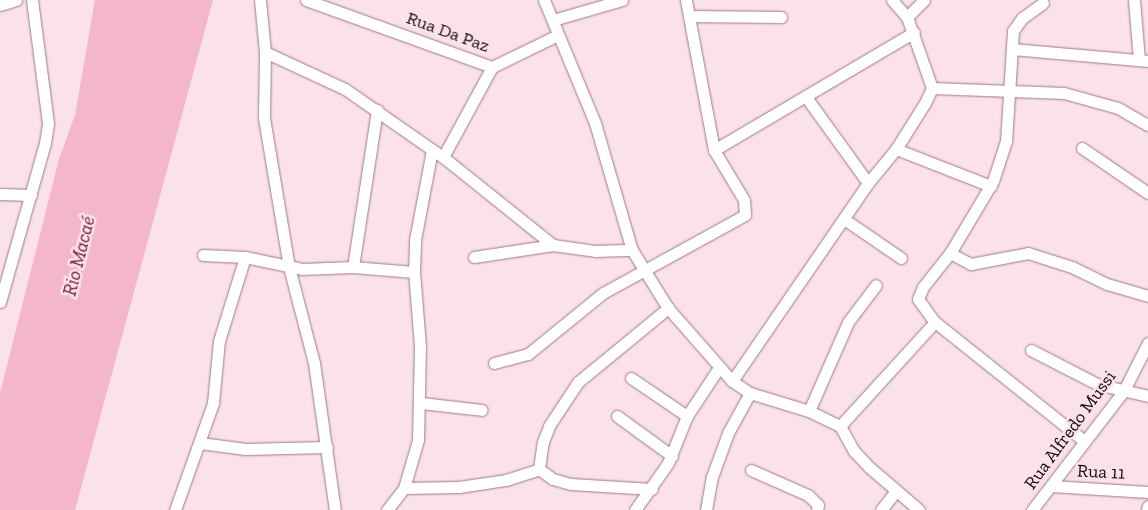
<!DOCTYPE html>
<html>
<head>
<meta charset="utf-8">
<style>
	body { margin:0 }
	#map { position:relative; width:1148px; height:510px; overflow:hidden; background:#fbe2e9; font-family:"Zilla Slab",serif }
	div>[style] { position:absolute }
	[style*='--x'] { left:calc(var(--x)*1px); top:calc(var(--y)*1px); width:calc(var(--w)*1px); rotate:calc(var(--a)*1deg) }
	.water>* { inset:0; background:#f4b6c9 }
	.roads { filter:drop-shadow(0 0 1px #9f7a85) drop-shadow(0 0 1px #9f7a85) }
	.minor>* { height:11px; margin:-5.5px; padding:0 5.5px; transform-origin:5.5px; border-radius:5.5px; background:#fff }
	span { translate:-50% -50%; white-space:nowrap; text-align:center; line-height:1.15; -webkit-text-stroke:5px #fbe2e9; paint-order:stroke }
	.street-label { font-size:18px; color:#170a0e }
	.water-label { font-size:19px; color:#6f183e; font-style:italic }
</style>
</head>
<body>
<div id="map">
	<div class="water">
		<i style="clip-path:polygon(95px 0,213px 0,75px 510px,0 510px,0 393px,59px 159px,75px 115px)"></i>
	</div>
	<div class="roads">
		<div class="minor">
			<i style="--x:260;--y:0;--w:52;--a:84.5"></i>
			<i style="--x:265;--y:52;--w:66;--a:90.9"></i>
			<i style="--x:264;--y:118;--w:151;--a:80.5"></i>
			<i style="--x:289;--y:267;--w:99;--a:75.4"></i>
			<i style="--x:314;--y:363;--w:148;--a:81.9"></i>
			<i style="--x:306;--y:0;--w:198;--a:19.8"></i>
			<i style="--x:544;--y:0;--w:133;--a:67.5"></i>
			<i style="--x:595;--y:123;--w:132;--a:73.8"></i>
			<i style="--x:632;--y:250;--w:68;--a:58.2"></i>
			<i style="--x:668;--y:308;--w:97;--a:48.8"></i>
			<i style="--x:732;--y:381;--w:22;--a:34"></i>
			<i style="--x:750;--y:393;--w:62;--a:17"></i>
			<i style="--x:809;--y:411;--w:34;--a:26"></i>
			<i style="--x:840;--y:426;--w:29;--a:61"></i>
			<i style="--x:854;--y:451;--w:22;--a:47"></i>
			<i style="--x:869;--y:467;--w:66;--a:40.7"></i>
			<i style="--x:892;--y:0;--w:23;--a:49"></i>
			<i style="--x:1134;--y:0;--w:59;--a:85.2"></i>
			<i style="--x:1043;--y:3;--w:26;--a:144"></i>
			<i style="--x:1022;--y:18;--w:16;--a:125"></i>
			<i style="--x:1013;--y:31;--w:110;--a:93.6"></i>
			<i style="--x:1006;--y:141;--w:42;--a:108"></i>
			<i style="--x:993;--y:181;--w:84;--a:120.8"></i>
			<i style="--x:950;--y:253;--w:43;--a:128.5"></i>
			<i style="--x:923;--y:287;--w:13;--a:113"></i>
			<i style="--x:918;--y:299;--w:29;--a:54"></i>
			<i style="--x:935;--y:322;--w:191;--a:38.6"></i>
			<i style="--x:0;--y:5;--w:17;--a:-17"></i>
			<i style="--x:689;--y:16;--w:92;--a:0.6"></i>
			<i style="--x:553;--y:20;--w:72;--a:-16.2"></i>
			<i style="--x:1012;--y:49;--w:137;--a:5"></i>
			<i style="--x:265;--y:52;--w:88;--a:24.8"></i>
			<i style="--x:345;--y:89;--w:119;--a:34.8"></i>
			<i style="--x:443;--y:157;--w:141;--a:38.7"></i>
			<i style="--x:553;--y:245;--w:42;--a:8.1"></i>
			<i style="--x:595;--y:251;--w:37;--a:-2"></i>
			<i style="--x:932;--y:88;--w:132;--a:2.2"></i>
			<i style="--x:1064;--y:93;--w:56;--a:15.5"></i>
			<i style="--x:1118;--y:108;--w:34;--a:30"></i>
			<i style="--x:806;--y:97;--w:106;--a:54.2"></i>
			<i style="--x:1082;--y:148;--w:80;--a:34.3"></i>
			<i style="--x:896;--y:149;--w:102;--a:21.3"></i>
			<i style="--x:714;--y:150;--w:232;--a:-30.5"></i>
			<i style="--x:443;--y:157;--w:102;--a:-61.4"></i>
			<i style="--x:492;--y:67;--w:73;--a:-25.9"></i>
			<i style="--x:0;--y:194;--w:31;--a:2"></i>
			<i style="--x:844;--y:219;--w:69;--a:34.4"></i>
			<i style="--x:950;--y:253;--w:24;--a:28"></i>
			<i style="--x:971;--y:264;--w:58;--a:-10.9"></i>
			<i style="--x:1028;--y:253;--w:46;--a:17.7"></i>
			<i style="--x:1072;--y:267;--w:39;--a:26"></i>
			<i style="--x:1107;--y:284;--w:43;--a:16.3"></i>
			<i style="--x:203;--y:255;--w:42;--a:2.7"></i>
			<i style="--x:245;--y:257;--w:58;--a:11.9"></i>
			<i style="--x:302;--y:269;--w:51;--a:-2.2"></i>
			<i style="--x:353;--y:267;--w:61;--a:4.7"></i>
			<i style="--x:474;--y:257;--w:80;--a:-8.6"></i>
			<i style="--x:353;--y:267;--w:159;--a:-81.3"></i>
			<i style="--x:0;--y:302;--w:165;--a:-74.2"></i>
			<i style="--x:45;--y:143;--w:20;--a:-81"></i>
			<i style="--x:48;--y:123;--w:124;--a:-97.4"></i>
			<i style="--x:1031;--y:350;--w:74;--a:27.3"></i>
			<i style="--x:1097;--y:384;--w:52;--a:13.2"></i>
			<i style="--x:494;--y:363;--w:35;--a:-15"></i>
			<i style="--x:528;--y:354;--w:97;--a:-39.1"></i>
			<i style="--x:603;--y:293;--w:162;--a:-28.8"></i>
			<i style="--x:745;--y:215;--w:15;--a:-94"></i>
			<i style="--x:744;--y:200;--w:58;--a:-121"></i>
			<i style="--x:714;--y:150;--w:153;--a:-100.6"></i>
			<i style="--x:631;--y:378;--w:68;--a:34.2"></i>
			<i style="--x:732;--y:381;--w:240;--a:-55.5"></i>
			<i style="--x:868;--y:183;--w:44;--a:-50.5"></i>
			<i style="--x:896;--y:149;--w:54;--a:-57.8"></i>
			<i style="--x:925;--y:103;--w:17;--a:-65"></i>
			<i style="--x:932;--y:88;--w:75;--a:-109.4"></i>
			<i style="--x:907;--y:17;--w:24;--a:-45"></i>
			<i style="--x:421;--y:403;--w:61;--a:6.5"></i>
			<i style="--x:809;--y:411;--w:97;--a:-66.3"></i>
			<i style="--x:848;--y:322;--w:46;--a:-52.9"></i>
			<i style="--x:617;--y:416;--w:68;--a:36"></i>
			<i style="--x:840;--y:426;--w:141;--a:-47.6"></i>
			<i style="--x:200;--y:443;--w:46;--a:7.4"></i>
			<i style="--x:246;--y:449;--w:81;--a:-1.4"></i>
			<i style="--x:539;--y:469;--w:27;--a:-82"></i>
			<i style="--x:543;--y:442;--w:17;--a:-69"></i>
			<i style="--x:549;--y:426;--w:53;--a:-56.6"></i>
			<i style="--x:578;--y:382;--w:117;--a:-39.4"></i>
			<i style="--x:751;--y:470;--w:62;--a:23.7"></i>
			<i style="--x:808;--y:495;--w:14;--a:45"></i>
			<i style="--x:818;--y:505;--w:5;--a:101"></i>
			<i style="--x:1051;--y:486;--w:97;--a:3.5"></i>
			<i style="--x:404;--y:488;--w:55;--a:-1"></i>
			<i style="--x:459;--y:487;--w:48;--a:-8.5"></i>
			<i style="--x:506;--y:480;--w:35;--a:-18"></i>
			<i style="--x:539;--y:469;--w:17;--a:36"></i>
			<i style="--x:553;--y:479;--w:19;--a:16"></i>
			<i style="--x:571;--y:484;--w:81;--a:3.5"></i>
			<i style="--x:175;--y:510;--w:114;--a:-70.4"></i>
			<i style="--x:213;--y:403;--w:62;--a:-84.5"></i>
			<i style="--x:219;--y:341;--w:88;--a:-72.8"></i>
			<i style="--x:387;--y:510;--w:28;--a:-52"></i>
			<i style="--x:404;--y:488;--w:50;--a:-73.7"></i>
			<i style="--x:418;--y:440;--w:94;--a:-88.8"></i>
			<i style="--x:420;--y:346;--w:74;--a:-94.6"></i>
			<i style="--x:414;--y:272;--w:32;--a:-88"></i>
			<i style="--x:415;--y:240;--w:92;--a:-79.3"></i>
			<i style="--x:635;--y:510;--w:57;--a:-54.9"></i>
			<i style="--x:668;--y:463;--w:51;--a:-68"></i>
			<i style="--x:687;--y:416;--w:56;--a:-56.6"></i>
			<i style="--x:706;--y:510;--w:34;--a:-80"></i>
			<i style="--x:712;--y:477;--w:47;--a:-70"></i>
			<i style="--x:728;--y:433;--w:46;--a:-61.2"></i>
			<i style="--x:881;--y:510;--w:24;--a:-52"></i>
			<i style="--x:1032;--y:510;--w:149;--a:-52.4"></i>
			<i style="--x:1123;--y:392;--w:55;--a:-63"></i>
			<i style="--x:1147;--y:510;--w:4;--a:-76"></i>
		</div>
	</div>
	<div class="street-label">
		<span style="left:448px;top:32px;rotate:20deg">Rua Da Paz</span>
		<span style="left:1070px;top:430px;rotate:-54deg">Rua Alfredo Mussi</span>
		<span style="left:1101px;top:472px;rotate:3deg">Rua 11</span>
	</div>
	<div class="water-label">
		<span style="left:79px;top:256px;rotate:-76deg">Rio Macaé</span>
	</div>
</div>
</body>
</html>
